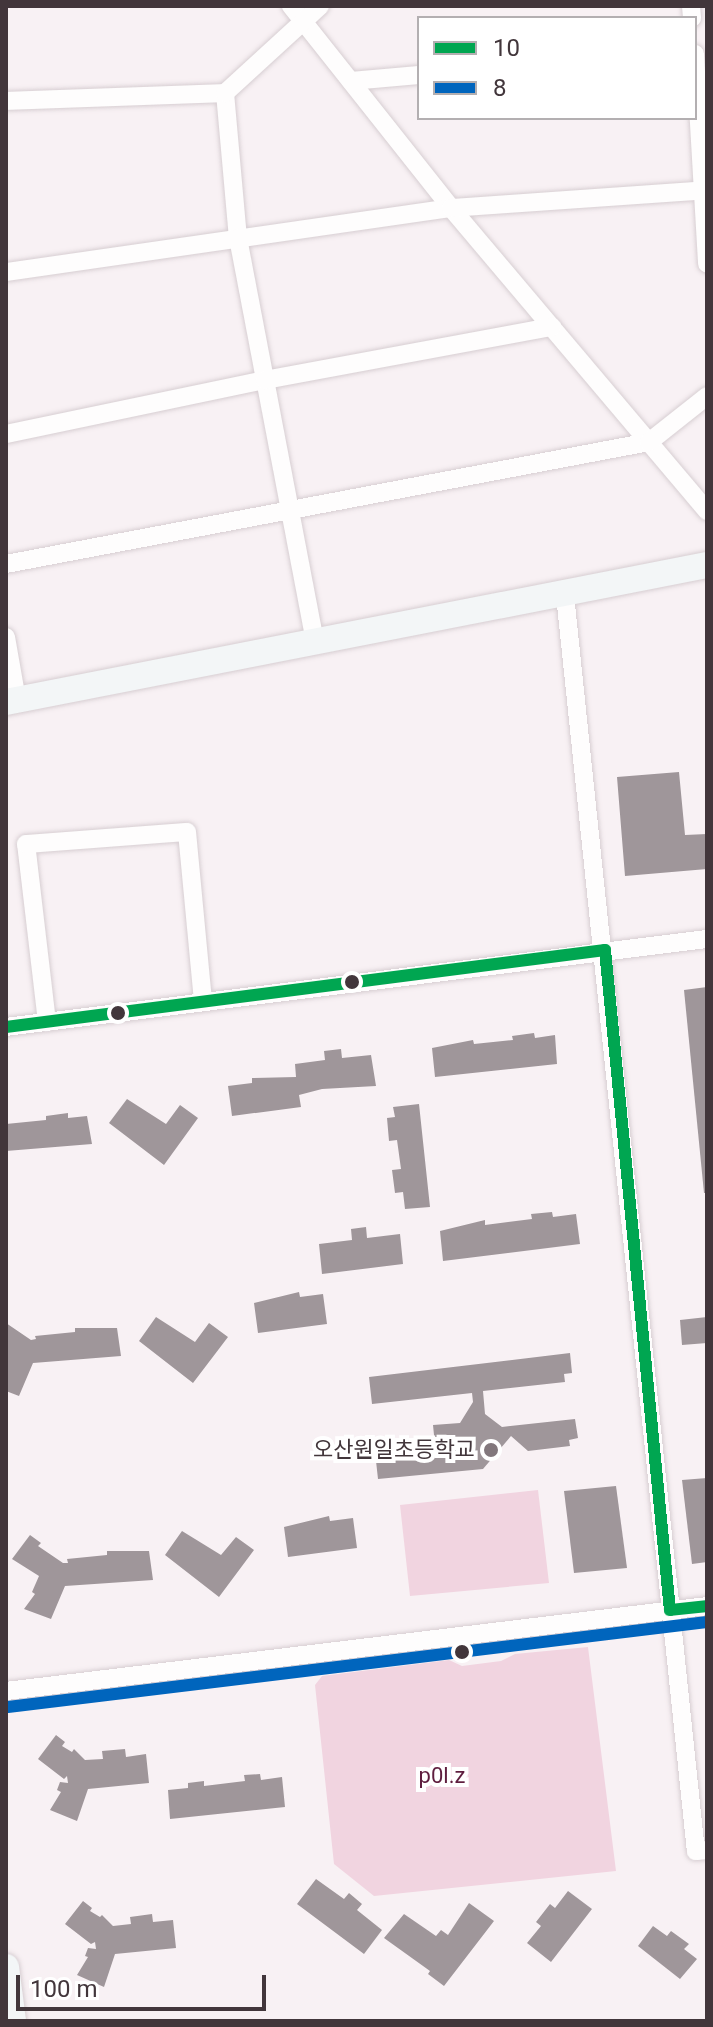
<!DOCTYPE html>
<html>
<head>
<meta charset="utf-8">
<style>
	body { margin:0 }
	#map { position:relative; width:713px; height:2027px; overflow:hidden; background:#f8f1f4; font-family:Roboto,"Noto Sans KR",sans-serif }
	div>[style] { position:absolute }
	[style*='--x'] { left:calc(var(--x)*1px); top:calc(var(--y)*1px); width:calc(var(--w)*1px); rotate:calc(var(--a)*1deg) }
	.green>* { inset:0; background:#f1d4e0 }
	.building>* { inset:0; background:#9f969a }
	.roads { filter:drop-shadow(0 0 2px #d7ced2) drop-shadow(0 0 2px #d7ced2) }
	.street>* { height:18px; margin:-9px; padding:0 9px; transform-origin:9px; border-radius:9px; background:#fefdfd }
	.secondary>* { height:26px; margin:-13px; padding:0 13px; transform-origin:13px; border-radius:13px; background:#f3f6f7 }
	.bus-1>* { height:12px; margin:-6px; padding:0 6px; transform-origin:6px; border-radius:6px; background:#00a651 }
	.bus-2>* { height:12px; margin:-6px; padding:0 6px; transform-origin:6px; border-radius:6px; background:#0065bd }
	.dots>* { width:22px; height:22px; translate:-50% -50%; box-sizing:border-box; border:4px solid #fff; border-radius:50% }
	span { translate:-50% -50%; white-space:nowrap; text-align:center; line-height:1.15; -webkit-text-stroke:8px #fff; paint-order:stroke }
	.poi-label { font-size:22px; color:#42363b }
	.right { translate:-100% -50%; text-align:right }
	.park-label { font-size:22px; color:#5f1e3f }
	.frame { position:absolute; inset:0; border:8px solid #42363b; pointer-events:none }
	.legend { position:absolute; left:417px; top:16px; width:280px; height:104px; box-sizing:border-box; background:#fff; border:2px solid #b3afb1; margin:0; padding:10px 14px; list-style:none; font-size:24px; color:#42363b }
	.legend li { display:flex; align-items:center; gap:16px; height:40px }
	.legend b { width:40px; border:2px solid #b3afb1 }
	.scale { position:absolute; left:16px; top:1975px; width:250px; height:36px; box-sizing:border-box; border:4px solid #42363b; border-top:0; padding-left:10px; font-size:24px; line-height:28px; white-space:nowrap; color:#42363b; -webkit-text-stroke:6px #fff; paint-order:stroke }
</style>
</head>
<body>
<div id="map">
	<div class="green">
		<i style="clip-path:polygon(538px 1490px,549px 1583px,410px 1596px,400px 1505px)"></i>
		<i style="clip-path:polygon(588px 1647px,616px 1871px,374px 1896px,334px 1864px,315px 1685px,322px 1676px,449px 1660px,462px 1666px,501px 1661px,515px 1654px)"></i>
	</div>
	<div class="building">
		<i style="clip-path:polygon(679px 772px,685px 835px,707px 834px,707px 869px,625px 876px,617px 777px)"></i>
		<i style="clip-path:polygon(707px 987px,707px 1193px,704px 1193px,684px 990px)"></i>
		<i style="clip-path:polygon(534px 1033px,535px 1038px,555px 1035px,557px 1064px,435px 1077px,432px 1048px,473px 1040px,474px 1044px,513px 1040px,512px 1036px)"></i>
		<i style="clip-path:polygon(341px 1049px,342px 1058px,371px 1055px,376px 1086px,322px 1089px,299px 1095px,301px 1107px,232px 1116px,228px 1086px,252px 1083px,252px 1078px,296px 1077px,295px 1064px,325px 1060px,324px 1051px)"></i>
		<i style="clip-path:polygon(127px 1099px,166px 1124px,180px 1105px,198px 1118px,164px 1165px,109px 1123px)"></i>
		<i style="clip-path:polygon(419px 1104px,430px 1207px,405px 1209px,403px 1192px,395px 1193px,392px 1170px,401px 1169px,397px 1140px,389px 1141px,387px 1118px,395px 1117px,393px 1107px)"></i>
		<i style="clip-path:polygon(68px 1113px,68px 1118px,87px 1116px,92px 1144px,6px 1151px,6px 1124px,46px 1120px,46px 1116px)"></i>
		<i style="clip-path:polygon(552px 1212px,553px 1217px,576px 1214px,580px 1244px,443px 1261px,440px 1231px,485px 1220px,485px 1225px,532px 1219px,531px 1214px)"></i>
		<i style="clip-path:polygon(366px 1227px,367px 1238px,400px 1234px,403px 1264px,322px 1274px,319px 1244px,352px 1240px,351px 1229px)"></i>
		<i style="clip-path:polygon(299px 1292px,300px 1297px,323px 1294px,327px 1324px,258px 1333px,254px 1303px)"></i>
		<i style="clip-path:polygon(156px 1317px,195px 1342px,209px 1323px,228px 1337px,193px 1383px,139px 1341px)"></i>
		<i style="clip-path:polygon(707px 1317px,707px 1343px,682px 1345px,680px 1320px)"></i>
		<i style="clip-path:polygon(6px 1323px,31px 1340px,36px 1339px,35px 1336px,75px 1332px,75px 1328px,117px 1328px,121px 1356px,33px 1363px,19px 1396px,6px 1391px)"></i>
		<i style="clip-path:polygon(570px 1353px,572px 1373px,564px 1374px,565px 1382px,483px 1391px,485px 1414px,502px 1427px,575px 1419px,578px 1438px,569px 1440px,570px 1446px,528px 1451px,511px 1436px,483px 1469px,378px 1479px,375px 1452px,435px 1445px,433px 1425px,460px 1423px,473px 1402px,472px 1393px,372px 1404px,369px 1377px)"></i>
		<i style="clip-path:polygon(707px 1478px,707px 1562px,692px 1564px,682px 1480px)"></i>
		<i style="clip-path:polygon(616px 1486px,627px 1568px,574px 1573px,564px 1491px)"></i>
		<i style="clip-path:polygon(329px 1516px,330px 1521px,353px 1518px,357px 1548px,288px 1557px,284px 1527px)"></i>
		<i style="clip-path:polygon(182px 1531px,221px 1555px,236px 1537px,254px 1550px,219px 1597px,165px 1555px)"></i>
		<i style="clip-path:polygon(30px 1535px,41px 1543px,38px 1546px,63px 1563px,68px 1563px,67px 1559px,107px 1555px,107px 1551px,149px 1551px,153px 1580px,65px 1586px,51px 1619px,24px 1609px,35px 1594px,32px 1592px,39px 1576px,12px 1559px)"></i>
		<i style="clip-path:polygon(56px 1735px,65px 1742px,62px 1746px,72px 1752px,74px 1749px,85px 1760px,103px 1759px,102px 1751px,125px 1749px,126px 1757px,146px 1754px,149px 1783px,88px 1789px,77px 1821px,50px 1810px,61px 1792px,57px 1790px,60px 1782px,68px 1783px,67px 1776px,64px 1779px,38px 1759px)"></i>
		<i style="clip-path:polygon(260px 1774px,261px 1780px,282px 1777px,285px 1807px,170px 1819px,168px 1790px,188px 1788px,188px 1783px,204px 1781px,204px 1786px,245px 1781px,244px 1775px)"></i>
		<i style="clip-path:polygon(316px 1879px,344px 1899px,349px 1893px,362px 1904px,357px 1910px,382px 1930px,364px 1954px,297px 1904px)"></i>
		<i style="clip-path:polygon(568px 1891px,592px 1909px,551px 1962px,527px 1943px,541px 1926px,536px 1922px,550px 1904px,555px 1908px)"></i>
		<i style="clip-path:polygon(83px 1901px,92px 1908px,90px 1911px,100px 1917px,102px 1915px,113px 1926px,131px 1924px,130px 1917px,152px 1914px,153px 1922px,173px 1920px,176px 1948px,115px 1954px,104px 1987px,77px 1975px,88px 1957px,85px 1956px,88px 1948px,96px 1949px,95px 1942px,91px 1944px,65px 1924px)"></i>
		<i style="clip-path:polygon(469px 1903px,494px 1921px,444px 1986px,428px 1974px,430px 1971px,384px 1938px,404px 1914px,436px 1936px,441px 1930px,448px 1935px)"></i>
		<i style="clip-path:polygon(653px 1926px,667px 1936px,671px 1931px,689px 1944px,684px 1949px,697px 1959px,680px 1979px,638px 1946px)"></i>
	</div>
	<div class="roads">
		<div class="street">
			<i style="--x:291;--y:6;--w:258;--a:51.6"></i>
			<i style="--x:451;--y:208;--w:397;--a:49.8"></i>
			<i style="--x:691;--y:6;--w:12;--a:85"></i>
			<i style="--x:695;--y:54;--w:210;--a:86.7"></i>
			<i style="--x:351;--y:81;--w:68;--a:-5"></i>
			<i style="--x:225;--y:93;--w:146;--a:84.9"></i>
			<i style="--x:238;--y:238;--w:412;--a:79.2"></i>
			<i style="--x:6;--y:101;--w:219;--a:-2.1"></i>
			<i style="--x:225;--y:93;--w:129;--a:-42.5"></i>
			<i style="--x:6;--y:272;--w:450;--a:-8.2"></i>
			<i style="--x:451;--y:208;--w:257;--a:-4"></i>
			<i style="--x:6;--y:434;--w:265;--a:-11.8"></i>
			<i style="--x:265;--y:380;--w:292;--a:-10.5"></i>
			<i style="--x:6;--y:564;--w:654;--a:-10.74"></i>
			<i style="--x:649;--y:442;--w:74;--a:-38.4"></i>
			<i style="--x:565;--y:595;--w:1263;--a:84.05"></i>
			<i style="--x:696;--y:1851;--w:11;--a:-5"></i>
			<i style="--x:6;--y:637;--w:64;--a:80.1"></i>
			<i style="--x:47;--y:1022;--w:179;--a:-96.7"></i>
			<i style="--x:26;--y:844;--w:161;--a:-4.3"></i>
			<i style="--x:187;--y:832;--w:169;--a:84.6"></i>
			<i style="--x:6;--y:1027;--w:707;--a:-7.16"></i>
			<i style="--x:6;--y:1691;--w:706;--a:-6.91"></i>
		</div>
		<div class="secondary">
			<i style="--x:6;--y:702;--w:714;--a:-11.06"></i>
			<i style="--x:6;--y:1967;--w:54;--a:82.6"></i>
		</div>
	</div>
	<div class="bus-1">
		<i style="--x:6;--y:1027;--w:604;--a:-7.33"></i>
		<i style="--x:605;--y:950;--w:663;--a:84.38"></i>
		<i style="--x:670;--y:1610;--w:37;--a:-6"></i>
	</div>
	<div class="bus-2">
		<i style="--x:8;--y:1707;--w:704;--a:-6.93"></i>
	</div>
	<div class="dots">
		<i style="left:352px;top:982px;background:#42363b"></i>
		<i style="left:118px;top:1013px;background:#42363b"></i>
		<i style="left:491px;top:1450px;background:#82777c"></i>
		<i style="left:462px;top:1652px;background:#42363b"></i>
	</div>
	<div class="poi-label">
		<span class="right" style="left:475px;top:1450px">오산원일초등학교</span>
	</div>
	<div class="park-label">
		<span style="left:442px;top:1776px">p0l.z</span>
	</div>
	<div class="frame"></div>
	<ul class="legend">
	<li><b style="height:10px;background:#00a651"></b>10</li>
	<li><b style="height:10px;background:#0065bd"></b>8</li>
	</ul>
	<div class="scale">100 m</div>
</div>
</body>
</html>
